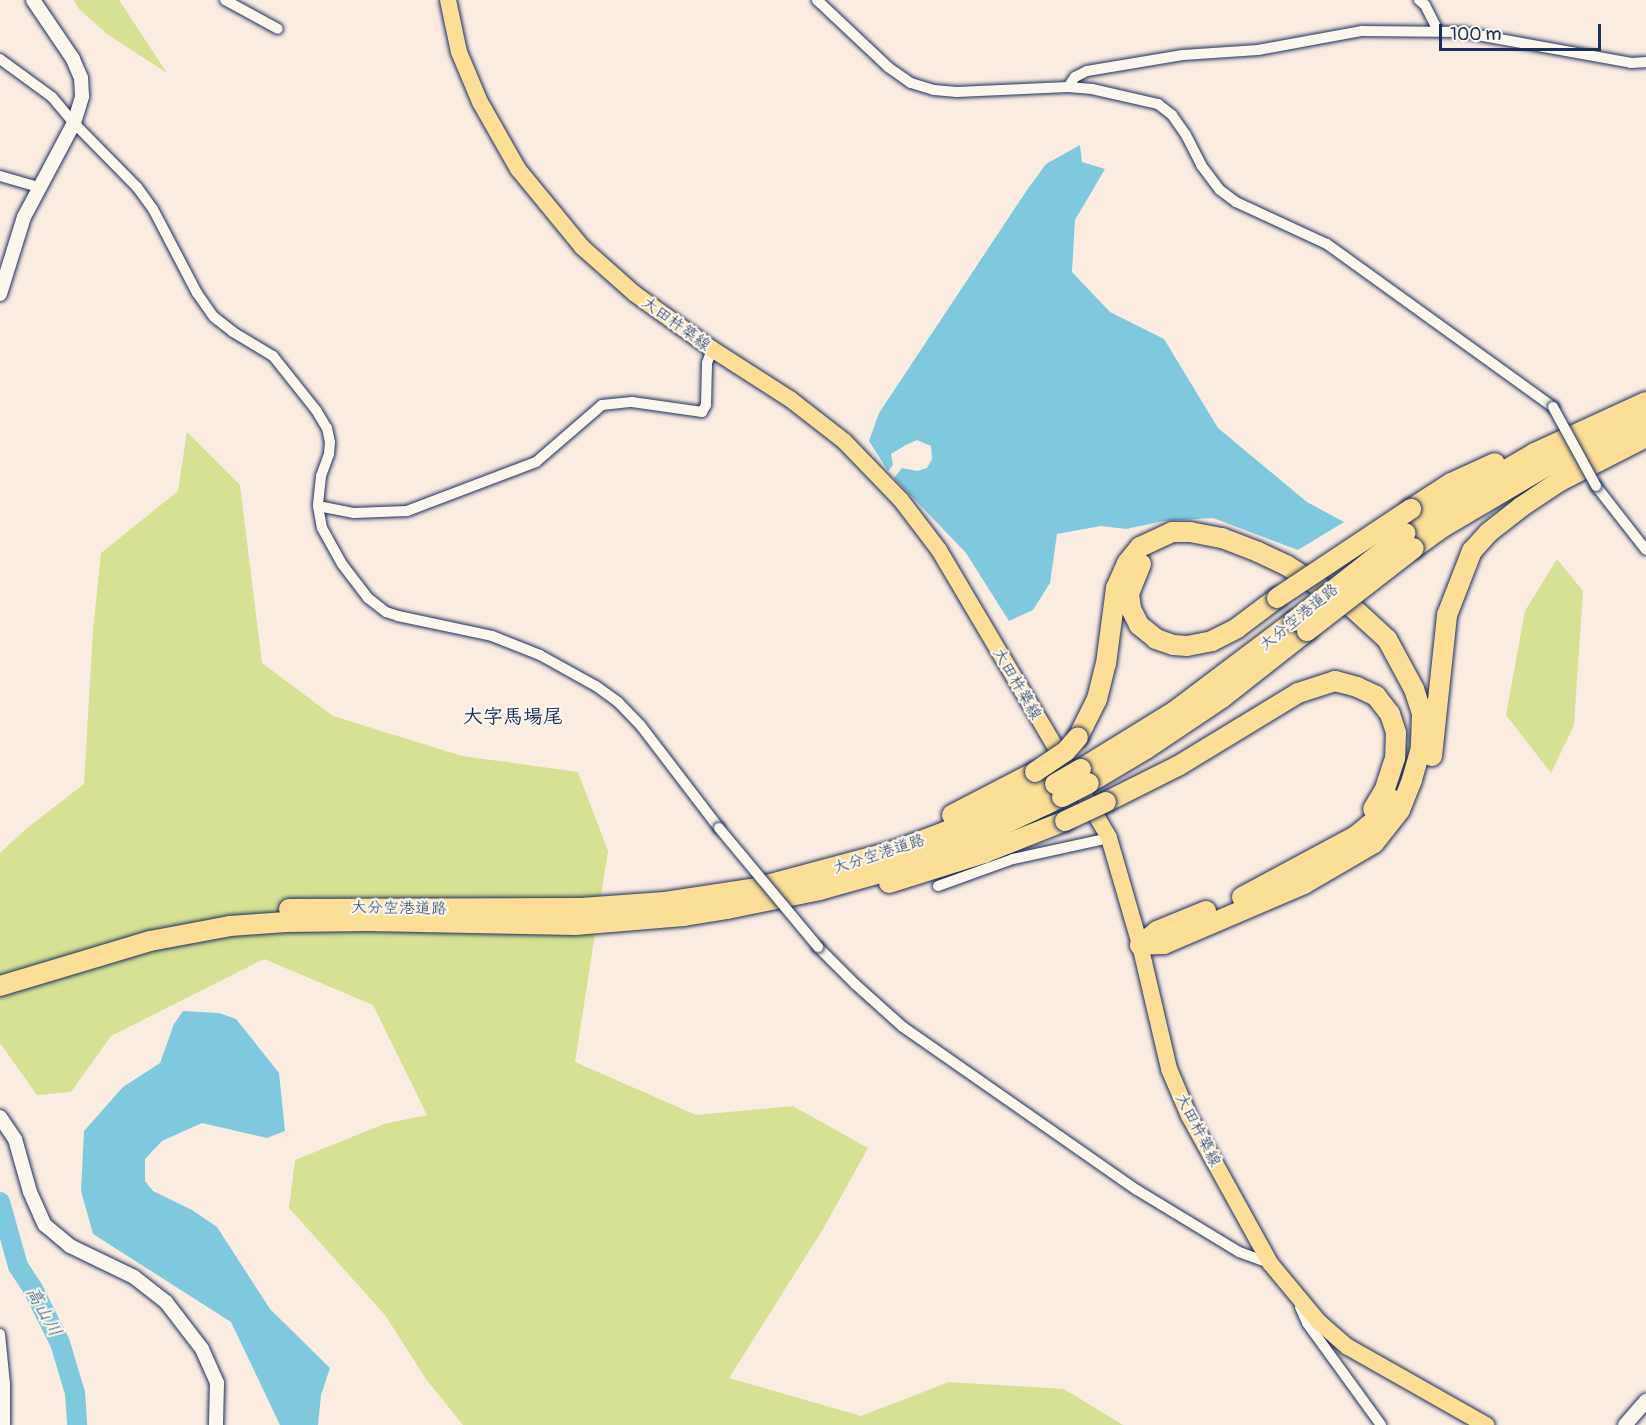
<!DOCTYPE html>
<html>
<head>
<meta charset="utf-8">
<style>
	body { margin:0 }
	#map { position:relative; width:1646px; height:1425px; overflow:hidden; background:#fbece2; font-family:Pangolin,"Klee One",sans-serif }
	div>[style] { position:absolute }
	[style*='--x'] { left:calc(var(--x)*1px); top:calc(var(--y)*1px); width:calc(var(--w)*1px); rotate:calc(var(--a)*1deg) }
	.green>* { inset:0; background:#d6e194 }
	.water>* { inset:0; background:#7fc9df }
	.river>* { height:20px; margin:-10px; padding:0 10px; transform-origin:10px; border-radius:10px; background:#7fc9df }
	.roads { filter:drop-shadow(0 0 2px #1b2f5e) drop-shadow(0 0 2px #1b2f5e) }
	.minor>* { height:10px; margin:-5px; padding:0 5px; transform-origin:5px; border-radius:5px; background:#fbf7ec }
	.tertiary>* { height:14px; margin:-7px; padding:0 7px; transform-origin:7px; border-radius:7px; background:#fbf7ec }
	.primary>* { height:16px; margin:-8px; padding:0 8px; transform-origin:8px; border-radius:8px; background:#fcde96 }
	.motorway>* { height:20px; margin:-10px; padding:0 10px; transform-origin:10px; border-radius:10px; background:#fcde96 }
	.bridges { filter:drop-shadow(0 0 2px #1b2f5e) drop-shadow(0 0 2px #1b2f5e) }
	.minor-bridge>* { height:10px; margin:-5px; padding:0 5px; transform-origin:5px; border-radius:5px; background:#fbf7ec }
	.motorway-bridge>* { height:20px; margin:-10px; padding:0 10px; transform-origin:10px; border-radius:10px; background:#fcde96 }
	span { translate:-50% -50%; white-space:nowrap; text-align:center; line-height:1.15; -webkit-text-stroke:4.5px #fbf7ec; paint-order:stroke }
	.street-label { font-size:16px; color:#1b2f5e }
	.water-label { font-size:18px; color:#34567e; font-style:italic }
	.quarter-label { font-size:20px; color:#1b2f5e; font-weight:700 }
	.scale { position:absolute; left:1439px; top:24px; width:162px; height:27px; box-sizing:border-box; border:3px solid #1b2f5e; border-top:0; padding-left:8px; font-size:18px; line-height:21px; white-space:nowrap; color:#1b2f5e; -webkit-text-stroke:4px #fbf7ec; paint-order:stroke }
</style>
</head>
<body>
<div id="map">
	<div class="green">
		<i style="clip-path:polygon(74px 0,119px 0,167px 73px,107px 34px,79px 9px)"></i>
		<i style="clip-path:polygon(187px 432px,240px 485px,262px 663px,333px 716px,462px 756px,578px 772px,608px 851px,575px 1062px,696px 1115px,793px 1106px,868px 1148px,823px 1229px,729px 1378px,861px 1416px,949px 1382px,1064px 1389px,1123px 1425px,463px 1425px,426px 1379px,385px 1315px,289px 1208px,295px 1160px,384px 1124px,427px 1115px,373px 1005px,264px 959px,111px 1036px,71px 1092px,37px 1095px,0 1043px,0 853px,27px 828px,84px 784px,93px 630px,101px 553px,178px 491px)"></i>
		<i style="clip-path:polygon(1557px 559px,1583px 591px,1574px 725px,1551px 773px,1506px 715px,1525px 611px)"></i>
	</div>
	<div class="water">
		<i style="clip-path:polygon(1080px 145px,1082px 162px,1105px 169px,1075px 220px,1072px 272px,1110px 312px,1164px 339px,1218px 428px,1307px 502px,1344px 522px,1298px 550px,1213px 518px,1164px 521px,1126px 529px,1101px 526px,1057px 534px,1050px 583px,1033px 610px,1009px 621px,966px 553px,894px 478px,902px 468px,917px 471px,927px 468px,932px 459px,931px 446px,917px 440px,906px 445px,891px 454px,893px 465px,888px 471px,869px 441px,879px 413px,1027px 190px,1046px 164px)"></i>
		<i style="clip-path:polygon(183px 1011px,219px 1013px,236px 1019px,279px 1073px,285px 1131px,267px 1138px,202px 1123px,162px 1141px,145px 1159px,145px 1181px,153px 1191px,192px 1210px,217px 1227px,270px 1309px,330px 1368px,321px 1395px,318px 1425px,280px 1425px,231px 1322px,93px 1234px,81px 1191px,84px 1131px,123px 1087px,160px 1063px,174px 1024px)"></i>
	</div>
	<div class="river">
		<i style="--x:0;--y:1202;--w:66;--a:74.3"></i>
		<i style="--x:18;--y:1266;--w:27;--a:57"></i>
		<i style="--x:33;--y:1289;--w:60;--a:63.4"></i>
		<i style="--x:60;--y:1343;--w:52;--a:73.3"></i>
		<i style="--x:75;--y:1393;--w:32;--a:86"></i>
	</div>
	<div class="roads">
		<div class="minor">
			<i style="--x:225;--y:0;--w:60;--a:28.7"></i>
			<i style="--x:817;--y:0;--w:98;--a:43.3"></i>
			<i style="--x:888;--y:67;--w:28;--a:35"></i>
			<i style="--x:911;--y:83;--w:24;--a:17"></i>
			<i style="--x:934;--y:90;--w:23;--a:5"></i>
			<i style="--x:957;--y:92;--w:111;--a:-2.6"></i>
			<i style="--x:1068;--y:87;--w:24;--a:5"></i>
			<i style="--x:1092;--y:89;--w:68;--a:12.8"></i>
			<i style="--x:1158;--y:104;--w:18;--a:38"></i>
			<i style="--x:1172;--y:115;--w:24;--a:55"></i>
			<i style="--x:1186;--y:135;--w:34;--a:63"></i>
			<i style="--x:1201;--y:165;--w:31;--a:53"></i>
			<i style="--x:1220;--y:190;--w:20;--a:37"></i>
			<i style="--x:1236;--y:202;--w:100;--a:24.8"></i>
			<i style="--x:1327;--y:244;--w:279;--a:35.8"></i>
			<i style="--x:1419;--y:0;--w:8;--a:40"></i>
			<i style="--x:1425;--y:5;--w:28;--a:63"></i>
			<i style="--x:0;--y:59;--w:64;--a:36.2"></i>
			<i style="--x:52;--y:97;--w:34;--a:50"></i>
			<i style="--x:74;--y:123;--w:90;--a:45.5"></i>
			<i style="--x:137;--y:187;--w:27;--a:54"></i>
			<i style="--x:153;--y:209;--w:95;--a:62.4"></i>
			<i style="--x:197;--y:293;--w:29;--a:55"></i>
			<i style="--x:214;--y:317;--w:24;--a:38"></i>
			<i style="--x:233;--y:332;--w:47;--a:31"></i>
			<i style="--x:273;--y:356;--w:69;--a:51.5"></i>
			<i style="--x:316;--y:410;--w:21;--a:59"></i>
			<i style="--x:327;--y:428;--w:14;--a:78"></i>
			<i style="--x:330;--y:442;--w:12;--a:95"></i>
			<i style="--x:329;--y:454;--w:23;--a:110"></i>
			<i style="--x:321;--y:476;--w:30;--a:96"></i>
			<i style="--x:318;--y:506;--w:22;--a:80"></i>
			<i style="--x:322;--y:528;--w:41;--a:60.9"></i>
			<i style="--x:342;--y:564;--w:43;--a:52.6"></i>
			<i style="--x:368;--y:598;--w:23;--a:38"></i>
			<i style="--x:386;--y:612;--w:13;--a:18"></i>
			<i style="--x:398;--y:616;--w:96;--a:12"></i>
			<i style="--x:492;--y:636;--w:52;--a:21.6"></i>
			<i style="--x:540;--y:655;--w:64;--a:29"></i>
			<i style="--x:596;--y:686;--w:27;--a:36"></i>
			<i style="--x:618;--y:702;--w:33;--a:46"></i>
			<i style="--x:641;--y:726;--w:128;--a:52.6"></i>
			<i style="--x:1068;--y:87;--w:12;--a:-55"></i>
			<i style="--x:1075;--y:77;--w:13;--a:-27"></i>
			<i style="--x:1087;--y:71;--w:97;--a:-9.5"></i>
			<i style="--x:1183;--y:55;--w:75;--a:-3.8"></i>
			<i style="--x:1258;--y:50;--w:106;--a:-10.4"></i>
			<i style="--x:1362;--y:31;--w:99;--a:0.6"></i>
			<i style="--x:1461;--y:32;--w:173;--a:10.3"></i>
			<i style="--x:1631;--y:63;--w:15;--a:-4"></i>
			<i style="--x:0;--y:176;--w:40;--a:16"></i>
			<i style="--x:1596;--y:486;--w:81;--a:52"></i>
			<i style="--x:318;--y:506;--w:37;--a:11"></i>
			<i style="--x:354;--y:513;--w:53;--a:-2.2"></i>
			<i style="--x:407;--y:511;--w:138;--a:-20.8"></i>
			<i style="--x:536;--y:462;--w:87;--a:-40.8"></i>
			<i style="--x:602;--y:405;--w:30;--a:-6"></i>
			<i style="--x:632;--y:402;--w:71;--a:8.1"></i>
			<i style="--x:702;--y:412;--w:8;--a:-60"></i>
			<i style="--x:706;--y:405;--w:42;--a:-88.6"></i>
			<i style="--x:707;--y:363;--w:15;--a:-70"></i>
			<i style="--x:938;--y:886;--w:80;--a:-19.8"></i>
			<i style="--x:1013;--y:859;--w:98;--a:-12.3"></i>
			<i style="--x:818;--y:947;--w:52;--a:45"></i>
			<i style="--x:855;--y:984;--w:64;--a:41.9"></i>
			<i style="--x:903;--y:1027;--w:285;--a:34.9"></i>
			<i style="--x:1137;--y:1190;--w:119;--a:31.3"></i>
			<i style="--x:1239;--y:1252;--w:33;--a:20"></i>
			<i style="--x:1300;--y:1307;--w:17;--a:66"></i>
			<i style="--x:1307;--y:1323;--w:126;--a:54"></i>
			<i style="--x:0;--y:1334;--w:50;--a:84.3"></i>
			<i style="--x:5;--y:1384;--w:41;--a:90"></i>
		</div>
		<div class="tertiary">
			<i style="--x:0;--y:294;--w:81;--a:-72.7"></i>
			<i style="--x:24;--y:217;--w:106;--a:-62"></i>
			<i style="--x:74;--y:123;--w:28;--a:-73"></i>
			<i style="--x:82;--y:96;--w:18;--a:-93"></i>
			<i style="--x:81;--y:78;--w:21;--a:-113"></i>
			<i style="--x:73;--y:59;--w:71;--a:-124.1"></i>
			<i style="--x:0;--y:1117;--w:27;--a:56"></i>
			<i style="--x:15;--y:1139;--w:55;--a:74.2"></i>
			<i style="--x:30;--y:1192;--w:36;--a:66"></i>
			<i style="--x:45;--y:1225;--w:33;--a:40"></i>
			<i style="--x:70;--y:1246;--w:71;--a:25.8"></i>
			<i style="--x:134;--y:1277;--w:41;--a:38"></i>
			<i style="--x:166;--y:1302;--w:59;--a:52.5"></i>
			<i style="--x:202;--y:1349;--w:37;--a:66"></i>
			<i style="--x:217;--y:1383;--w:42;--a:91.4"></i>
			<i style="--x:1625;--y:1425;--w:32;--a:-49"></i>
		</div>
		<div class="primary">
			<i style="--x:448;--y:0;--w:53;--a:78.1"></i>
			<i style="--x:459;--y:52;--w:54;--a:67.2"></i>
			<i style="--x:480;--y:102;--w:77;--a:60.4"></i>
			<i style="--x:518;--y:169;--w:101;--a:50.6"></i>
			<i style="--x:582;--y:247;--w:71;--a:41.6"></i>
			<i style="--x:635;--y:294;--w:95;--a:35.5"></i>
			<i style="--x:712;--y:349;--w:93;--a:32.7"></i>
			<i style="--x:790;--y:399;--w:68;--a:37.9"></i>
			<i style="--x:844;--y:441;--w:82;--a:46"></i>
			<i style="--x:901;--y:500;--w:63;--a:52.8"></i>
			<i style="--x:939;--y:550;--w:334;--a:59.4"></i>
			<i style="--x:1109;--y:838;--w:111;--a:73.8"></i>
			<i style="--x:1140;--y:945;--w:127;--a:76.8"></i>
			<i style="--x:1169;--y:1069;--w:51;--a:66.9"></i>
			<i style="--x:1189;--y:1116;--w:168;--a:61.1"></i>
			<i style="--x:1270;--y:1263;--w:77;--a:50.3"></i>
			<i style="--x:1319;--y:1322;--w:38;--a:41"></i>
			<i style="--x:1348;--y:1347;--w:159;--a:29.5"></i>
		</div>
		<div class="motorway">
			<i style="--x:1411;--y:509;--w:48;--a:-33"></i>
			<i style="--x:1451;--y:483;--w:48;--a:-24.4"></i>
			<i style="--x:1406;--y:533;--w:65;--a:-33.7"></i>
			<i style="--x:1460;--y:497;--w:87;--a:-30.4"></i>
			<i style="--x:1535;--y:453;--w:122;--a:-24.7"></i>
			<i style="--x:1414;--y:548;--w:36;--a:-36"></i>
			<i style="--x:1443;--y:527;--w:118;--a:-30.5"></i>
			<i style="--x:1545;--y:467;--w:112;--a:-25.4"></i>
			<i style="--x:1141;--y:564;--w:32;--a:112"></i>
			<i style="--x:1129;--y:594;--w:15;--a:82"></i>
			<i style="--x:1131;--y:609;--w:18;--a:63"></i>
			<i style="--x:1139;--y:625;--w:22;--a:39"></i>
			<i style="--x:1156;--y:639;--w:18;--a:19"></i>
			<i style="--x:1173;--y:645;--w:14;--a:4"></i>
			<i style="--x:1187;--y:646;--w:25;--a:-11"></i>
			<i style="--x:1212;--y:641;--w:28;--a:-27"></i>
			<i style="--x:1237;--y:628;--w:50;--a:-36.9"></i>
			<i style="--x:1078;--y:737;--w:42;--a:-63.4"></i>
			<i style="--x:1097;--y:699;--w:36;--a:-76"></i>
			<i style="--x:1106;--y:664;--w:77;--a:-82.5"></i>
			<i style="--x:1116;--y:588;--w:27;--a:-66"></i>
			<i style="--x:1127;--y:563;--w:21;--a:-51"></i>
			<i style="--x:1140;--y:547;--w:35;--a:-25"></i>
			<i style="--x:1172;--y:532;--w:18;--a:0"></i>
			<i style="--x:1190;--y:532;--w:33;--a:11"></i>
			<i style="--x:1222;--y:538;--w:39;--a:21"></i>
			<i style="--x:1258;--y:552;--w:31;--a:25"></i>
			<i style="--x:1286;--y:565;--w:80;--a:32.7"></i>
			<i style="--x:1353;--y:608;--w:46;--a:42.4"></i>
			<i style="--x:1387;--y:639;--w:57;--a:61.6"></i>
			<i style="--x:1414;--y:689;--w:25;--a:72"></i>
			<i style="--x:1422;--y:713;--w:35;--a:92"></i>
			<i style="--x:1421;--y:748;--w:33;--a:106"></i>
			<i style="--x:1412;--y:780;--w:32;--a:112"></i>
			<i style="--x:1400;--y:810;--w:42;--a:128.2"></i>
			<i style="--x:1374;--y:843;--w:81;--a:149.6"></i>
			<i style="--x:1304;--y:884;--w:152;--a:156.8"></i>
			<i style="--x:1164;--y:944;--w:24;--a:178"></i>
			<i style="--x:1432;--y:756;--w:142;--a:-83.9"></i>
			<i style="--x:1447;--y:615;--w:69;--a:-68.7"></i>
			<i style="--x:1472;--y:551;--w:24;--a:-48"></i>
			<i style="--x:1488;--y:533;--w:42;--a:-38.2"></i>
			<i style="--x:1521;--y:507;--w:47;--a:-33.7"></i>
			<i style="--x:1560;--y:481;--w:97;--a:-27.1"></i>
			<i style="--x:1081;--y:769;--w:110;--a:-31.7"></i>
			<i style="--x:1175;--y:711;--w:149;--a:-37.1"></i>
			<i style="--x:1089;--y:783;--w:66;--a:-30.8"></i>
			<i style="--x:1146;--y:749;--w:92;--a:-33.9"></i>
			<i style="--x:1222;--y:698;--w:108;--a:-38.2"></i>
			<i style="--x:1106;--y:802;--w:80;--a:-26.6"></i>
			<i style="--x:1178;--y:766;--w:140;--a:-31.3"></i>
			<i style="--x:1298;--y:693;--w:39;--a:-18"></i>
			<i style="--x:1335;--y:681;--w:23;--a:15"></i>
			<i style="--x:1357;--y:687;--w:21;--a:25"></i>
			<i style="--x:1376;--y:696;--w:23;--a:52"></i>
			<i style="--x:1390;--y:714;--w:20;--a:72"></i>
			<i style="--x:1396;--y:733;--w:25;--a:92"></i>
			<i style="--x:1395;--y:758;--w:35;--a:108"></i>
			<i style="--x:1384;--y:791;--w:21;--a:121"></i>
			<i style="--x:952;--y:815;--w:93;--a:-27.4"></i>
			<i style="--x:889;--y:883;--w:100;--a:-17.5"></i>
			<i style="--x:984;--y:853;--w:87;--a:-21.6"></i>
			<i style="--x:1242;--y:897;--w:129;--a:-28.2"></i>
			<i style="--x:1356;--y:836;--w:26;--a:-40"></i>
			<i style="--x:1376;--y:819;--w:25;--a:-53"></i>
			<i style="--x:289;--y:909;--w:292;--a:-0.2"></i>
			<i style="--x:581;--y:908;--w:84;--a:-4.1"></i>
			<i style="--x:665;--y:902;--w:92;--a:-8.7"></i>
			<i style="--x:756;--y:888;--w:143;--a:-15"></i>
			<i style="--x:894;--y:851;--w:49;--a:-20.3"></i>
			<i style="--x:940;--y:834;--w:125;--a:-23.5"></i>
			<i style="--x:1140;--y:945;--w:22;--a:-39"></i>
			<i style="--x:1157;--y:931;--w:53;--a:-22.2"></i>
			<i style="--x:0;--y:986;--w:157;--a:-16.7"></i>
			<i style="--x:150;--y:941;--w:81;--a:-10.6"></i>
			<i style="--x:230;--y:926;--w:56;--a:-4.1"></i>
			<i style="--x:286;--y:922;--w:83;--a:-0.7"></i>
			<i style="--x:369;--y:921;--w:206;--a:1.1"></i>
			<i style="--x:575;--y:925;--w:109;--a:-4.7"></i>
			<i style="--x:684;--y:916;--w:44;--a:-9.2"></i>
			<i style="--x:727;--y:909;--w:95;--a:-11.5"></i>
			<i style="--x:820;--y:890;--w:77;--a:-15.8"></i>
			<i style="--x:894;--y:869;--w:77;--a:-20.6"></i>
			<i style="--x:966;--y:842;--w:106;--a:-25.1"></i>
		</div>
	</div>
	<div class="bridges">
		<div class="minor-bridge">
			<i style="--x:1553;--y:407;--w:90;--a:61.4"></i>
			<i style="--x:719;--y:828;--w:155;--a:50.2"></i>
		</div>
		<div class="motorway-bridge">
			<i style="--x:1277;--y:598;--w:161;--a:-33.6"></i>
			<i style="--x:1294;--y:621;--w:142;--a:-38.2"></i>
			<i style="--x:1307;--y:631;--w:135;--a:-37.8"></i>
			<i style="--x:1035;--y:772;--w:37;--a:-34"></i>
			<i style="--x:1066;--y:751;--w:18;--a:-49"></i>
			<i style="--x:1055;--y:784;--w:30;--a:-30"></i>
			<i style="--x:1062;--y:797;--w:30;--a:-27"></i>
			<i style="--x:1065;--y:821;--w:45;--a:-24.9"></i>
		</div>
	</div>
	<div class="street-label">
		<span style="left:676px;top:324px;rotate:36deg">大田杵築線</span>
		<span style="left:1299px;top:617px;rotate:-39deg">大分空港道路</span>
		<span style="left:1017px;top:684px;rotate:60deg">大田杵築線</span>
		<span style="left:879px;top:854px;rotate:-18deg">大分空港道路</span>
		<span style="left:399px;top:908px;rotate:1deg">大分空港道路</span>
		<span style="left:1198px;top:1130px;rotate:63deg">大田杵築線</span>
	</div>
	<div class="water-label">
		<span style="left:43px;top:1312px;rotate:61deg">高山川</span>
	</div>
	<div class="quarter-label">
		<span style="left:513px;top:716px">大字馬場尾</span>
	</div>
	<div class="scale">100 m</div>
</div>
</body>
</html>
